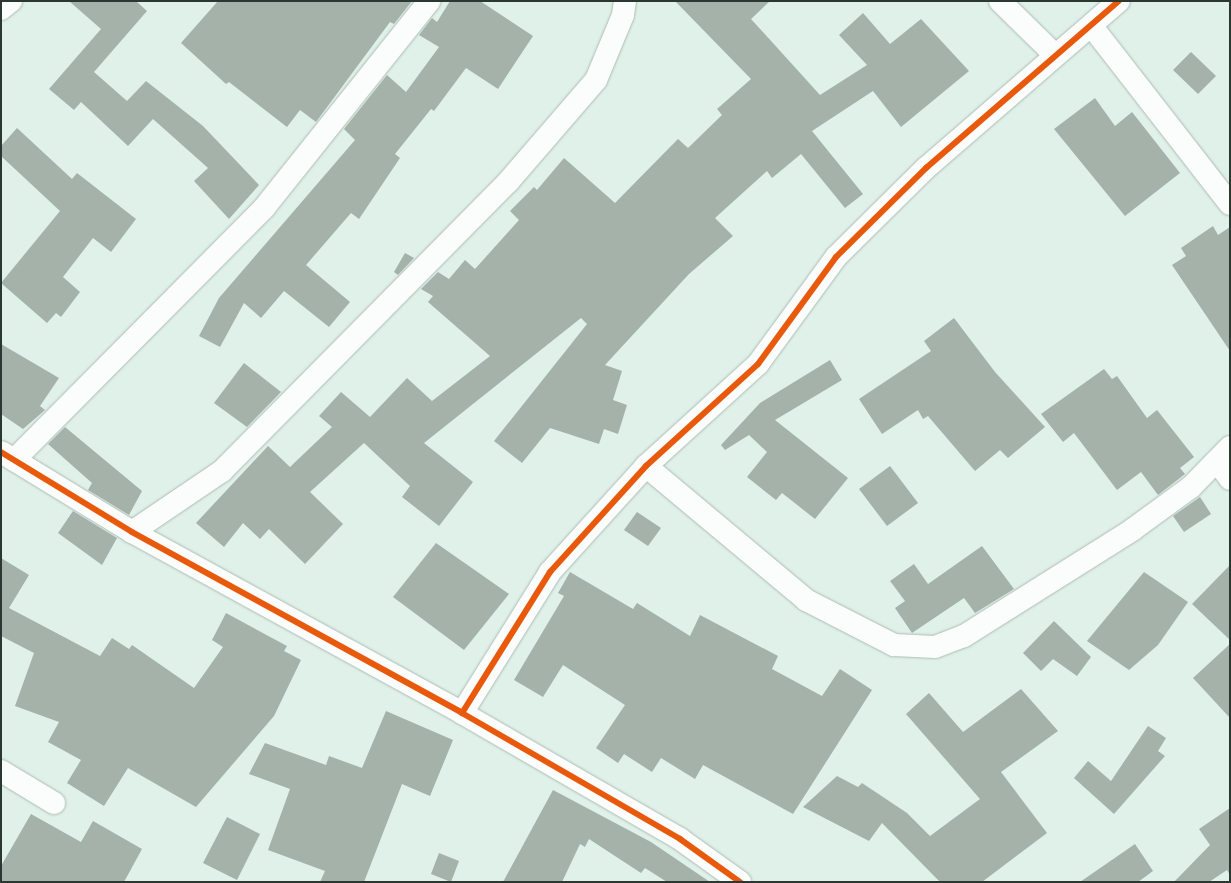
<!DOCTYPE html>
<html>
<head>
<meta charset="utf-8">
<style>
	body { margin:0 }
	#map { position:relative; width:1231px; height:883px; overflow:hidden; background:#dff1e8; font-family:"Public Sans",sans-serif }
	div>[style] { position:absolute }
	[style*='--x'] { left:calc(var(--x)*1px); top:calc(var(--y)*1px); width:calc(var(--w)*1px); rotate:calc(var(--a)*1deg) }
	.building>* { inset:0; background:#a4b2aa }
	.roads { filter:drop-shadow(0 0 1px #aebbb4) drop-shadow(0 0 1px #aebbb4) }
	.street>* { height:22px; margin:-11px; padding:0 11px; transform-origin:11px; border-radius:11px; background:#fafdfc }
	.cycleway>* { height:6px; margin:-3px; padding:0 3px; transform-origin:3px; border-radius:3px; background:#e8590c }
	span { translate:-50% -50%; white-space:nowrap; text-align:center; line-height:1.15; -webkit-text-stroke:4px #f8fefa; paint-order:stroke }
	.frame { position:absolute; inset:0; border:2px solid #2b3831; pointer-events:none }
</style>
</head>
<body>
<div id="map">
	<div class="building">
		<i style="clip-path:polygon(69px 1px,136px 1px,147px 11px,94px 72px,127px 101px,146px 81px,203px 126px,259px 185px,229px 219px,194px 181px,208px 168px,153px 119px,128px 146px,81px 102px,74px 110px,49px 89px,101px 29px)"></i>
		<i style="clip-path:polygon(218px 1px,412px 1px,394px 24px,390px 22px,316px 122px,300px 110px,287px 127px,229px 82px,226px 84px,181px 43px)"></i>
		<i style="clip-path:polygon(450px 1px,480px 1px,533px 36px,498px 89px,466px 68px,434px 111px,431px 109px,395px 154px,400px 158px,359px 219px,351px 213px,306px 265px,350px 302px,329px 327px,284px 291px,261px 318px,244px 303px,220px 347px,199px 336px,219px 298px,355px 140px,344px 129px,387px 75px,406px 92px,439px 47px,419px 35px,432px 18px,437px 22px)"></i>
		<i style="clip-path:polygon(675px 1px,770px 1px,751px 19px,820px 95px,867px 65px,839px 35px,863px 13px,890px 44px,921px 19px,969px 71px,901px 127px,873px 91px,812px 131px,863px 194px,845px 208px,801px 154px,772px 178px,767px 171px,715px 218px,733px 236px,689px 274px,605px 365px,622px 371px,613px 400px,627px 405px,618px 434px,604px 429px,599px 444px,550px 428px,522px 463px,494px 441px,587px 324px,581px 318px,424px 443px,473px 482px,439px 526px,402px 497px,410px 486px,364px 443px,310px 492px,343px 524px,305px 564px,269px 529px,260px 539px,243px 523px,224px 547px,196px 523px,268px 446px,290px 467px,332px 427px,319px 416px,341px 392px,370px 417px,407px 378px,432px 401px,490px 356px,428px 302px,433px 296px,421px 289px,438px 272px,449px 279px,465px 260px,475px 269px,519px 220px,510px 211px,534px 187px,537px 190px,564px 158px,615px 203px,678px 139px,688px 148px,722px 115px,717px 109px,751px 79px)"></i>
		<i style="clip-path:polygon(1191px 52px,1216px 76px,1198px 94px,1173px 70px)"></i>
		<i style="clip-path:polygon(1095px 98px,1115px 126px,1132px 112px,1180px 173px,1125px 216px,1054px 129px)"></i>
		<i style="clip-path:polygon(17px 128px,72px 179px,77px 173px,136px 219px,111px 252px,93px 238px,63px 277px,80px 292px,61px 317px,56px 313px,47px 323px,1px 283px,60px 211px,1px 156px,1px 146px)"></i>
		<i style="clip-path:polygon(1213px 226px,1218px 235px,1230px 227px,1230px 351px,1172px 265px,1186px 256px,1181px 248px)"></i>
		<i style="clip-path:polygon(405px 253px,414px 258px,398px 275px,394px 272px)"></i>
		<i style="clip-path:polygon(954px 318px,995px 372px,1045px 427px,1008px 458px,1000px 450px,975px 471px,928px 416px,923px 419px,918px 410px,882px 434px,859px 399px,931px 351px,924px 341px)"></i>
		<i style="clip-path:polygon(1px 344px,59px 378px,40px 406px,45px 410px,23px 429px,1px 414px)"></i>
		<i style="clip-path:polygon(830px 360px,842px 380px,775px 420px,848px 478px,815px 519px,782px 493px,776px 500px,747px 477px,767px 452px,749px 435px,725px 450px,721px 445px,760px 403px)"></i>
		<i style="clip-path:polygon(244px 363px,281px 392px,247px 427px,214px 403px)"></i>
		<i style="clip-path:polygon(1104px 369px,1112px 379px,1117px 376px,1147px 418px,1157px 410px,1194px 457px,1180px 468px,1185px 474px,1158px 495px,1141px 472px,1117px 490px,1074px 433px,1063px 442px,1041px 414px)"></i>
		<i style="clip-path:polygon(65px 427px,142px 491px,129px 515px,88px 490px,92px 483px,48px 444px)"></i>
		<i style="clip-path:polygon(890px 466px,918px 503px,887px 526px,859px 489px)"></i>
		<i style="clip-path:polygon(1200px 497px,1211px 514px,1184px 532px,1173px 516px)"></i>
		<i style="clip-path:polygon(73px 511px,117px 538px,102px 565px,58px 533px)"></i>
		<i style="clip-path:polygon(637px 512px,661px 528px,648px 546px,624px 530px)"></i>
		<i style="clip-path:polygon(436px 543px,509px 594px,464px 650px,393px 597px)"></i>
		<i style="clip-path:polygon(982px 546px,1014px 589px,975px 613px,964px 598px,912px 633px,895px 608px,905px 601px,890px 581px,914px 564px,928px 584px)"></i>
		<i style="clip-path:polygon(1px 558px,29px 575px,9px 608px,100px 656px,112px 638px,129px 649px,132px 645px,194px 688px,223px 647px,212px 640px,226px 613px,287px 646px,284px 651px,301px 660px,274px 716px,196px 807px,128px 768px,104px 806px,67px 783px,81px 760px,48px 742px,59px 722px,15px 706px,34px 653px,1px 636px)"></i>
		<i style="clip-path:polygon(1230px 565px,1230px 640px,1192px 604px)"></i>
		<i style="clip-path:polygon(570px 572px,633px 609px,637px 603px,690px 636px,700px 615px,778px 656px,772px 669px,822px 696px,840px 669px,872px 690px,793px 814px,703px 765px,695px 779px,661px 758px,652px 772px,624px 754px,618px 763px,596px 748px,625px 705px,563px 665px,543px 697px,514px 680px,564px 596px,558px 593px)"></i>
		<i style="clip-path:polygon(1144px 572px,1188px 602px,1158px 645px,1129px 670px,1087px 641px)"></i>
		<i style="clip-path:polygon(1054px 621px,1091px 657px,1077px 676px,1053px 659px,1041px 671px,1023px 653px)"></i>
		<i style="clip-path:polygon(1230px 644px,1230px 718px,1193px 678px)"></i>
		<i style="clip-path:polygon(1021px 689px,1058px 731px,1001px 772px,1047px 833px,982px 882px,940px 882px,882px 823px,869px 841px,803px 807px,837px 776px,858px 787px,862px 783px,907px 813px,930px 836px,980px 799px,906px 714px,929px 693px,963px 732px)"></i>
		<i style="clip-path:polygon(386px 711px,453px 740px,430px 796px,402px 784px,364px 882px,320px 882px,325px 871px,268px 850px,290px 789px,249px 774px,265px 743px,326px 765px,329px 756px,362px 768px)"></i>
		<i style="clip-path:polygon(1148px 726px,1166px 738px,1158px 751px,1165px 756px,1114px 814px,1074px 778px,1088px 761px,1111px 781px)"></i>
		<i style="clip-path:polygon(553px 790px,651px 842px,710px 882px,667px 882px,645px 868px,641px 873px,589px 839px,585px 847px,580px 844px,562px 882px,503px 882px)"></i>
		<i style="clip-path:polygon(1230px 808px,1230px 875px,1227px 870px,1209px 882px,1174px 882px,1210px 845px,1199px 829px)"></i>
		<i style="clip-path:polygon(31px 814px,81px 842px,93px 821px,142px 849px,124px 882px,1px 882px,1px 866px)"></i>
		<i style="clip-path:polygon(227px 817px,260px 834px,237px 880px,203px 863px)"></i>
		<i style="clip-path:polygon(1135px 844px,1153px 871px,1138px 882px,1080px 882px)"></i>
		<i style="clip-path:polygon(439px 853px,459px 861px,451px 882px,431px 874px)"></i>
	</div>
	<div class="roads">
		<div class="street">
			<i style="--x:1000;--y:1;--w:76;--a:44.5"></i>
			<i style="--x:1;--y:9;--w:13;--a:-39"></i>
			<i style="--x:1093;--y:28;--w:223;--a:52.1"></i>
			<i style="--x:1;--y:452;--w:153;--a:31.4"></i>
			<i style="--x:132;--y:532;--w:376;--a:28.7"></i>
			<i style="--x:462;--y:713;--w:252;--a:30"></i>
			<i style="--x:680;--y:839;--w:74;--a:35.6"></i>
			<i style="--x:14;--y:460;--w:355;--a:-45.2"></i>
			<i style="--x:264;--y:208;--w:265;--a:-51.4"></i>
			<i style="--x:1217;--y:461;--w:22;--a:54"></i>
			<i style="--x:646;--y:466;--w:209;--a:39.9"></i>
			<i style="--x:806;--y:600;--w:99;--a:27.1"></i>
			<i style="--x:894;--y:645;--w:41;--a:2.8"></i>
			<i style="--x:935;--y:647;--w:31;--a:-21"></i>
			<i style="--x:964;--y:636;--w:199;--a:-32.2"></i>
			<i style="--x:1132;--y:530;--w:73;--a:-36.1"></i>
			<i style="--x:1191;--y:487;--w:56;--a:-45.7"></i>
			<i style="--x:132;--y:532;--w:109;--a:-34.1"></i>
			<i style="--x:222;--y:471;--w:407;--a:-45.3"></i>
			<i style="--x:508;--y:182;--w:135;--a:-49.2"></i>
			<i style="--x:596;--y:80;--w:70;--a:-67.4"></i>
			<i style="--x:623;--y:15;--w:14;--a:-82"></i>
			<i style="--x:462;--y:713;--w:166;--a:-58"></i>
			<i style="--x:550;--y:572;--w:143;--a:-47.8"></i>
			<i style="--x:646;--y:466;--w:151;--a:-42.3"></i>
			<i style="--x:758;--y:364;--w:132;--a:-53.9"></i>
			<i style="--x:836;--y:257;--w:127;--a:-44.7"></i>
			<i style="--x:926;--y:168;--w:255;--a:-40.9"></i>
			<i style="--x:1;--y:771;--w:62;--a:31.1"></i>
		</div>
	</div>
	<div class="cycleway">
		<i style="--x:1;--y:452;--w:153;--a:31.4"></i>
		<i style="--x:132;--y:532;--w:376;--a:28.7"></i>
		<i style="--x:462;--y:713;--w:252;--a:30"></i>
		<i style="--x:680;--y:839;--w:74;--a:35.6"></i>
		<i style="--x:462;--y:713;--w:166;--a:-58"></i>
		<i style="--x:550;--y:572;--w:143;--a:-47.8"></i>
		<i style="--x:646;--y:466;--w:151;--a:-42.3"></i>
		<i style="--x:758;--y:364;--w:132;--a:-53.9"></i>
		<i style="--x:836;--y:257;--w:127;--a:-44.7"></i>
		<i style="--x:926;--y:168;--w:255;--a:-40.9"></i>
	</div>
	<div class="frame"></div>
</div>
</body>
</html>
